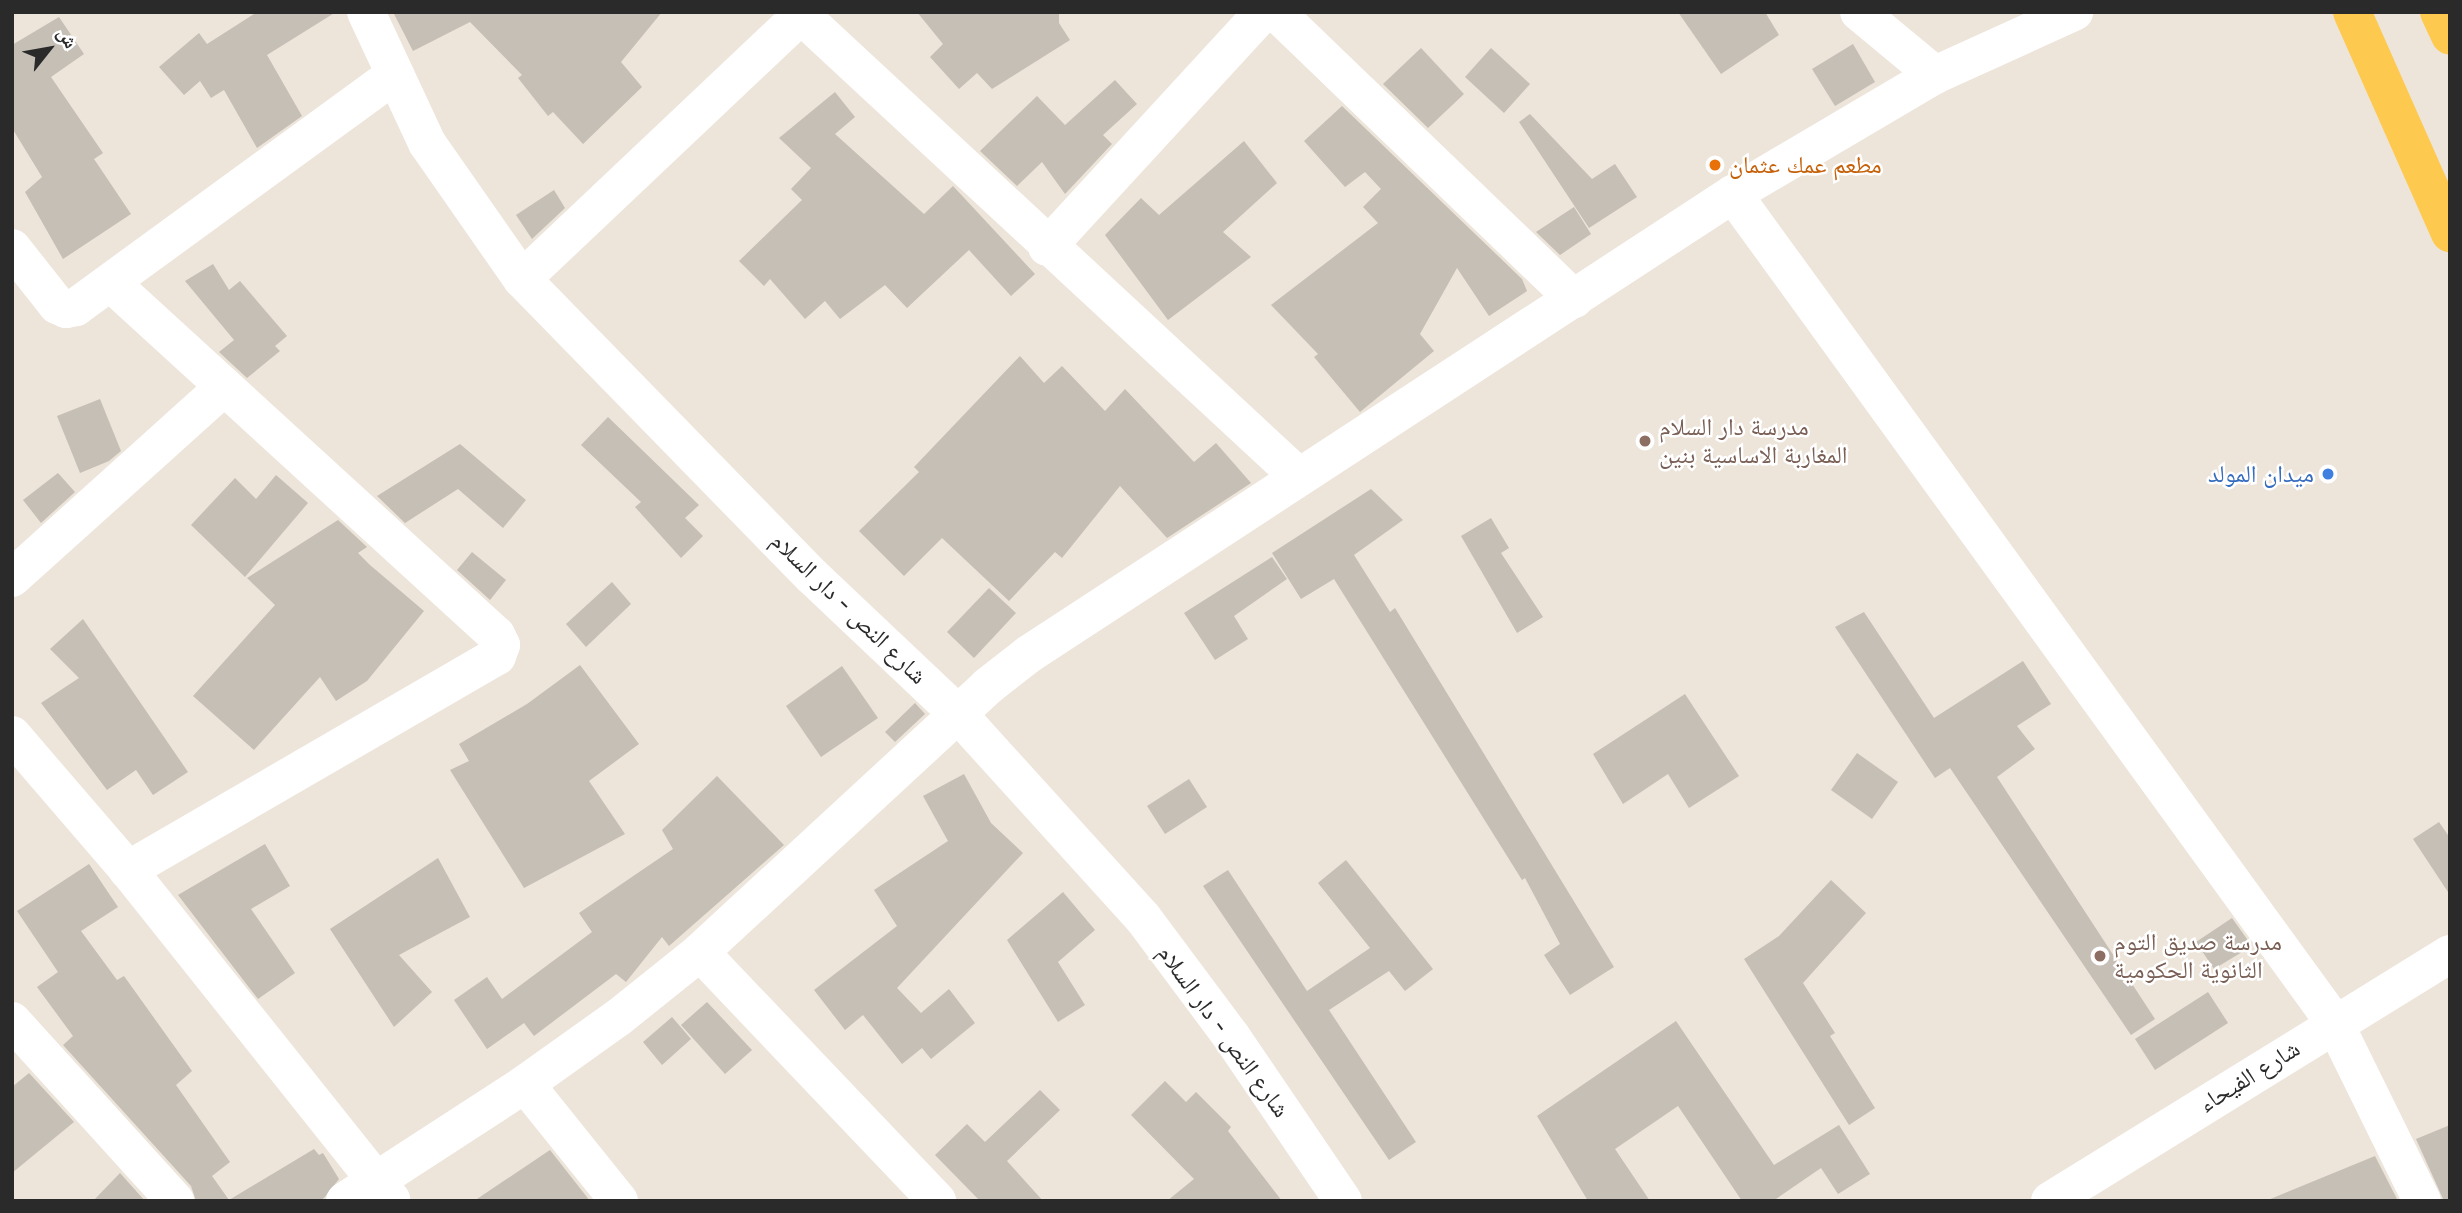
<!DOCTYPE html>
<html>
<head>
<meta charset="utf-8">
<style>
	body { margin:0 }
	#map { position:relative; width:2462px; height:1213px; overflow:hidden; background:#ede4da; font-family:Inter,"Noto Naskh Arabic",sans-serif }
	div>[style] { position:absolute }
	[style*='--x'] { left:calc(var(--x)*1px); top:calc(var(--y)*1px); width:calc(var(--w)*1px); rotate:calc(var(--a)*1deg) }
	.building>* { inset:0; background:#c5bfb6 }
	.minor>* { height:38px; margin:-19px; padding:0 19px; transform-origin:19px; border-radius:19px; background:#fff }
	.major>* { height:38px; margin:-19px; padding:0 19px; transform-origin:19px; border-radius:19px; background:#fdca4f }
	.dots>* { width:19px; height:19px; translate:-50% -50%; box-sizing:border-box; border:4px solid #fff; border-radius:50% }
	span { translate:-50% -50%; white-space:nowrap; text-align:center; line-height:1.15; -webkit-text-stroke:5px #fff; paint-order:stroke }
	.food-label { font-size:24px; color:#c56008 }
	.left { translate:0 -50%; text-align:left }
	.education-label { font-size:24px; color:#785e54 }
	.shop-label { font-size:24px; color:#366cbe }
	.right { translate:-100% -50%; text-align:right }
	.street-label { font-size:24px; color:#2a2a2a }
	.frame { position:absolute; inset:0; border:14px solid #2a2a2a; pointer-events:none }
	.north { position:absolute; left:14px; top:14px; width:70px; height:70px; -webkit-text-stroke:5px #fff; paint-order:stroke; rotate:59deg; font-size:19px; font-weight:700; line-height:28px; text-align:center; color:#2a2a2a }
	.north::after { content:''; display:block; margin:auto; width:24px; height:32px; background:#2a2a2a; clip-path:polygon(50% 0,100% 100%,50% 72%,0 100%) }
</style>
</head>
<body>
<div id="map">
	<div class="building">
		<i style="clip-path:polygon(257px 12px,336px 12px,267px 55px,302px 116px,257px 148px,224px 90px,211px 98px,200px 81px,184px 95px,159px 67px,199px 33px,207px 44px)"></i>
		<i style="clip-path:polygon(393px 12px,662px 12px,621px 62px,642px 87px,583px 144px,553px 112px,548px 116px,518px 78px,522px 75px,470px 22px,413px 51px)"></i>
		<i style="clip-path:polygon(917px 12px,1059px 12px,1059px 23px,1070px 40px,992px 89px,977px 73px,959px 89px,930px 57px,943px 44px)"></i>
		<i style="clip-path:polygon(1678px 12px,1765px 12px,1779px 35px,1721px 74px)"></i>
		<i style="clip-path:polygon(59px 17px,84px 54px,51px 77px,103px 153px,94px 159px,131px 214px,63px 259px,25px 192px,42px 177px,12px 128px,12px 45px)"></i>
		<i style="clip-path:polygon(1853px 44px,1875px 82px,1835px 106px,1812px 69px)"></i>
		<i style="clip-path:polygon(1421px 48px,1464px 94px,1428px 128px,1383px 84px)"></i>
		<i style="clip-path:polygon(1491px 48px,1530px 84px,1504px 113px,1465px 77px)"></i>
		<i style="clip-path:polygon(1115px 80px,1137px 104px,1103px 135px,1112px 144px,1065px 194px,1042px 162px,1017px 186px,980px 151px,1037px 96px,1065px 125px)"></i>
		<i style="clip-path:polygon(835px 92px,855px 117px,835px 134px,924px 214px,953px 186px,1035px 274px,1011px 296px,969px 250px,907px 308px,885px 285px,840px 319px,825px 301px,805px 319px,770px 279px,764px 286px,739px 261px,802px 200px,791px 189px,811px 168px,779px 138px)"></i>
		<i style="clip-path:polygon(1342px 106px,1522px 279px,1527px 291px,1489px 316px,1457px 268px,1420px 334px,1434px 351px,1360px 412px,1314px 357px,1318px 354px,1271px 305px,1378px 223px,1363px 207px,1381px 189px,1365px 172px,1345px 187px,1304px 141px)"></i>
		<i style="clip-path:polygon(1530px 114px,1592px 179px,1615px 164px,1637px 197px,1589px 228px,1519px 122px)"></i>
		<i style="clip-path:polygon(1244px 141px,1277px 183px,1223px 232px,1251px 257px,1168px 320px,1105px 235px,1141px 198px,1159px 215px)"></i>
		<i style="clip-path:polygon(554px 190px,565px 208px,532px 239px,516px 215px)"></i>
		<i style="clip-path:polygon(1574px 207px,1591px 234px,1560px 255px,1536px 232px)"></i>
		<i style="clip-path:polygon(213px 264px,229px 290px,240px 281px,287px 336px,275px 346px,280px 351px,247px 378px,219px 352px,234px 340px,185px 281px)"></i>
		<i style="clip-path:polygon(1020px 356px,1044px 383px,1062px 366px,1105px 411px,1125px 389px,1194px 462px,1216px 443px,1251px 483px,1167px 538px,1120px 486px,1062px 558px,1055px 552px,1009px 601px,942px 538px,904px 576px,859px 531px,919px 472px,914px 467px)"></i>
		<i style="clip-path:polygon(100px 399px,121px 451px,109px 461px,80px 473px,57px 416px)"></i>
		<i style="clip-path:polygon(608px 417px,699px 505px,685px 518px,703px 536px,681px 558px,635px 507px,641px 502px,581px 445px)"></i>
		<i style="clip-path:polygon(460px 444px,526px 500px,503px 528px,458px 489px,405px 523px,377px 496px)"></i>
		<i style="clip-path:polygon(58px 473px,75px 492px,41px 523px,23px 500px)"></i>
		<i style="clip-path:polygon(276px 475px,308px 503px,245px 577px,191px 525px,235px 478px,256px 499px)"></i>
		<i style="clip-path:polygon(1371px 489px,1403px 520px,1354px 555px,1390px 612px,1395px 608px,1614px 967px,1570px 995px,1544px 955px,1560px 944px,1525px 878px,1522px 880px,1334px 579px,1301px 599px,1272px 553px)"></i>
		<i style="clip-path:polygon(1491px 518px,1509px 548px,1501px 553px,1543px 617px,1517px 633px,1461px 536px)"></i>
		<i style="clip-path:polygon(338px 520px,367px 547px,358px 553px,370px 565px,424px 611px,367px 681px,336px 701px,320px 677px,254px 750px,193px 696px,275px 605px,247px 578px)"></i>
		<i style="clip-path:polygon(472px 552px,506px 580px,490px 600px,457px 570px)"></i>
		<i style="clip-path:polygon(1272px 557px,1287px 579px,1234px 616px,1248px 639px,1215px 660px,1184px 613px)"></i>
		<i style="clip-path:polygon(612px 582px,631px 604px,586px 647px,566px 624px)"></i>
		<i style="clip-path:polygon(989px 588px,1016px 613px,974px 658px,947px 632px)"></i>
		<i style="clip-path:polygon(1864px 612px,1934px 718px,2023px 661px,2051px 704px,2017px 726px,2035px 749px,1997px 777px,2155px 1019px,2131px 1035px,1950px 768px,1935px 778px,1835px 627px)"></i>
		<i style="clip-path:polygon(83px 619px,188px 772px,153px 795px,136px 770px,107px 790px,41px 703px,79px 678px,50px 649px)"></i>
		<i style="clip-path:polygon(580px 665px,639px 744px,589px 781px,625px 834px,524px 888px,450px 770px,469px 761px,459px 744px,527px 704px)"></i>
		<i style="clip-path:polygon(842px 666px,878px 718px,821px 757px,786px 706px)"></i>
		<i style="clip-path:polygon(1685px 694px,1739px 776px,1689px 808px,1668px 774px,1623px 804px,1593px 754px)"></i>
		<i style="clip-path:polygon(915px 703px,925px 714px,895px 742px,885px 732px)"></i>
		<i style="clip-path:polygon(1857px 753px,1898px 782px,1872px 819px,1831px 790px)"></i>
		<i style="clip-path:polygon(964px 774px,991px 823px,1023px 853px,897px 988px,921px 1013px,949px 989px,975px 1023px,931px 1059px,922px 1048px,902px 1064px,863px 1015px,845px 1030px,814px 990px,897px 926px,874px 890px,948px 841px,923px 796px)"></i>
		<i style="clip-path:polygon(717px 776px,784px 845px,669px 946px,662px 937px,626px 982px,616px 974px,534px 1036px,524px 1023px,487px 1049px,454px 1000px,487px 977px,502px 999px,592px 932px,579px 913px,673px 849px,662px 830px)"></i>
		<i style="clip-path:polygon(1189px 779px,1207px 807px,1165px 834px,1147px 806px)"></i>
		<i style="clip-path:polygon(2439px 822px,2450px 838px,2450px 895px,2413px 839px)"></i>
		<i style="clip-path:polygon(265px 844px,290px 886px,251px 909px,295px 973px,258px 999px,178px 895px)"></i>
		<i style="clip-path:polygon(438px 858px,470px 917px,399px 955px,432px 992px,394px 1027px,330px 929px)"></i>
		<i style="clip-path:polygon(1346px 860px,1433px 969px,1405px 991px,1389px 971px,1329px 1010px,1416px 1142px,1389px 1160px,1203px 886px,1228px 870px,1307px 991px,1370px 948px,1318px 883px)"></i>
		<i style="clip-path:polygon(89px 864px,118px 907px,81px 931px,117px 980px,124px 976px,192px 1071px,176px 1085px,230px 1162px,212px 1176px,229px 1200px,314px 1149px,319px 1155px,323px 1153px,339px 1179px,324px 1198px,319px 1201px,196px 1201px,191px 1186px,63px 1045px,73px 1036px,37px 987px,58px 972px,17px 911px)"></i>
		<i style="clip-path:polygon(1831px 880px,1866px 913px,1803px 983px,1835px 1033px,1830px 1036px,1875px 1108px,1849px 1125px,1744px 959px,1779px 936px)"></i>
		<i style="clip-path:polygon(1063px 892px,1095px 930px,1058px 962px,1085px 1005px,1058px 1022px,1007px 940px)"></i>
		<i style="clip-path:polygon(2232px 918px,2252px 946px,2214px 969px,2196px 942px)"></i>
		<i style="clip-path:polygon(2208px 992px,2228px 1023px,2155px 1070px,2135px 1039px)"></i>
		<i style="clip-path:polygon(707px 1002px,752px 1050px,725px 1074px,681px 1025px)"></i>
		<i style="clip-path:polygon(672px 1017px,691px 1039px,662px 1065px,643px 1042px)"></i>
		<i style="clip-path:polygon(1676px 1021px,1774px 1165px,1839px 1125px,1870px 1174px,1838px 1194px,1821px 1168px,1773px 1201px,1742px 1201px,1678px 1106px,1615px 1149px,1650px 1201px,1588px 1201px,1537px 1116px)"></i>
		<i style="clip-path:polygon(29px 1073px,74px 1122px,12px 1173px,12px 1087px)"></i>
		<i style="clip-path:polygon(1165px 1081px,1186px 1102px,1196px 1092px,1231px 1127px,1228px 1131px,1282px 1201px,1167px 1201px,1194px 1179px,1131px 1115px)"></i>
		<i style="clip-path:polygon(1040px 1090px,1060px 1110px,1007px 1161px,1043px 1201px,980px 1201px,935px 1155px,967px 1124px,985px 1142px)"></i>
		<i style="clip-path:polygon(2450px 1125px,2450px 1201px,2444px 1201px,2416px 1139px)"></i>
		<i style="clip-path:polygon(550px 1150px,590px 1201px,474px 1201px)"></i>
		<i style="clip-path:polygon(2375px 1156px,2398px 1201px,2268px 1201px,2268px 1200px)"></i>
		<i style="clip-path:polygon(120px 1173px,145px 1201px,93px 1201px)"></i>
	</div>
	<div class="minor">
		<i style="--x:366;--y:12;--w:145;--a:65"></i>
		<i style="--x:427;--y:143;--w:166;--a:55.1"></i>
		<i style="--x:522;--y:279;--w:415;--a:45.7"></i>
		<i style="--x:812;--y:576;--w:201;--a:43.4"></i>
		<i style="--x:958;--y:714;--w:275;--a:47.8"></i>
		<i style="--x:1143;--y:918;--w:147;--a:53.3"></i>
		<i style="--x:1231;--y:1036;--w:199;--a:55.8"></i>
		<i style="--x:1276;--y:12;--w:414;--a:43.9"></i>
		<i style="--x:1859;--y:12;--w:99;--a:39.7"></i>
		<i style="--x:801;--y:15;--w:679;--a:42.85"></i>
		<i style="--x:1733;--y:194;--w:1023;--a:54.03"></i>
		<i style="--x:2334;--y:1022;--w:199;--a:63.8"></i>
		<i style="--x:1047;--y:247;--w:319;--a:-47.4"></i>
		<i style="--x:12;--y:248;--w:73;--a:51.7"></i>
		<i style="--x:57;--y:305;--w:10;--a:24"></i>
		<i style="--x:66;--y:309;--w:10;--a:-11"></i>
		<i style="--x:76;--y:307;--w:392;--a:-36.1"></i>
		<i style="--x:522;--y:279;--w:388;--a:-43.4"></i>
		<i style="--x:111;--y:283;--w:522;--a:42.44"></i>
		<i style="--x:496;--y:635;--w:11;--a:63"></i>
		<i style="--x:501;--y:645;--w:12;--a:110"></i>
		<i style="--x:497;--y:656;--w:427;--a:149.9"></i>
		<i style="--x:12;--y:578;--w:284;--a:-42"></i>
		<i style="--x:12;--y:735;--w:178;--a:49.3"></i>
		<i style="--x:128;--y:870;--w:422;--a:51.4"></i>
		<i style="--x:700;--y:952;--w:344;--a:46.4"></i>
		<i style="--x:12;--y:1021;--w:243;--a:47.8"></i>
		<i style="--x:525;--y:1084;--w:150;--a:51.2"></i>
		<i style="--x:345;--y:1201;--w:215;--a:-33"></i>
		<i style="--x:525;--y:1084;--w:115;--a:-35.5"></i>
		<i style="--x:619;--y:1017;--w:104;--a:-38.7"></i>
		<i style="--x:700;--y:952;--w:392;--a:-42.7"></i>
		<i style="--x:988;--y:686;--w:52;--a:-38"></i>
		<i style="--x:1029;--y:654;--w:841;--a:-33.16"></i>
		<i style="--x:1733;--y:194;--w:234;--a:-30.5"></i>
		<i style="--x:1935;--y:75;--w:153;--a:-24.4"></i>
		<i style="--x:2050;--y:1201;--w:470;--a:-31.7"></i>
	</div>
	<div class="major">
		<i style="--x:2352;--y:12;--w:242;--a:66.1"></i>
		<i style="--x:2439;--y:12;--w:26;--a:65"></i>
	</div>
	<div class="dots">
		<i style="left:1715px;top:165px;background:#e8710a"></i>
		<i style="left:1645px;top:441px;background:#8d6e63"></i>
		<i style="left:2328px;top:474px;background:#3f7fe0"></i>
		<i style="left:2100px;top:956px;background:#8d6e63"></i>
	</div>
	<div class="food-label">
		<span class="left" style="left:1729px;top:165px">مطعم عمك عثمان</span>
	</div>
	<div class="education-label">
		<span class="left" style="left:1659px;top:441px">مدرسة دار السلام<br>المغاربة الاساسية بنين</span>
		<span class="left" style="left:2114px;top:956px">مدرسة صديق التوم<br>الثانوية الحكومية</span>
	</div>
	<div class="shop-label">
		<span class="right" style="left:2314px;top:474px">ميدان المولد</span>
	</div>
	<div class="street-label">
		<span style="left:849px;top:608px;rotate:44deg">شارع النص - دار السلام</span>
		<span style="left:1224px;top:1031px;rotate:54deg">شارع النص - دار السلام</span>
		<span style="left:2249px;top:1076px;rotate:-32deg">شارع الفيحاء</span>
	</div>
	<div class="frame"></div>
	<div class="north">ش</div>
</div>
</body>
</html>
